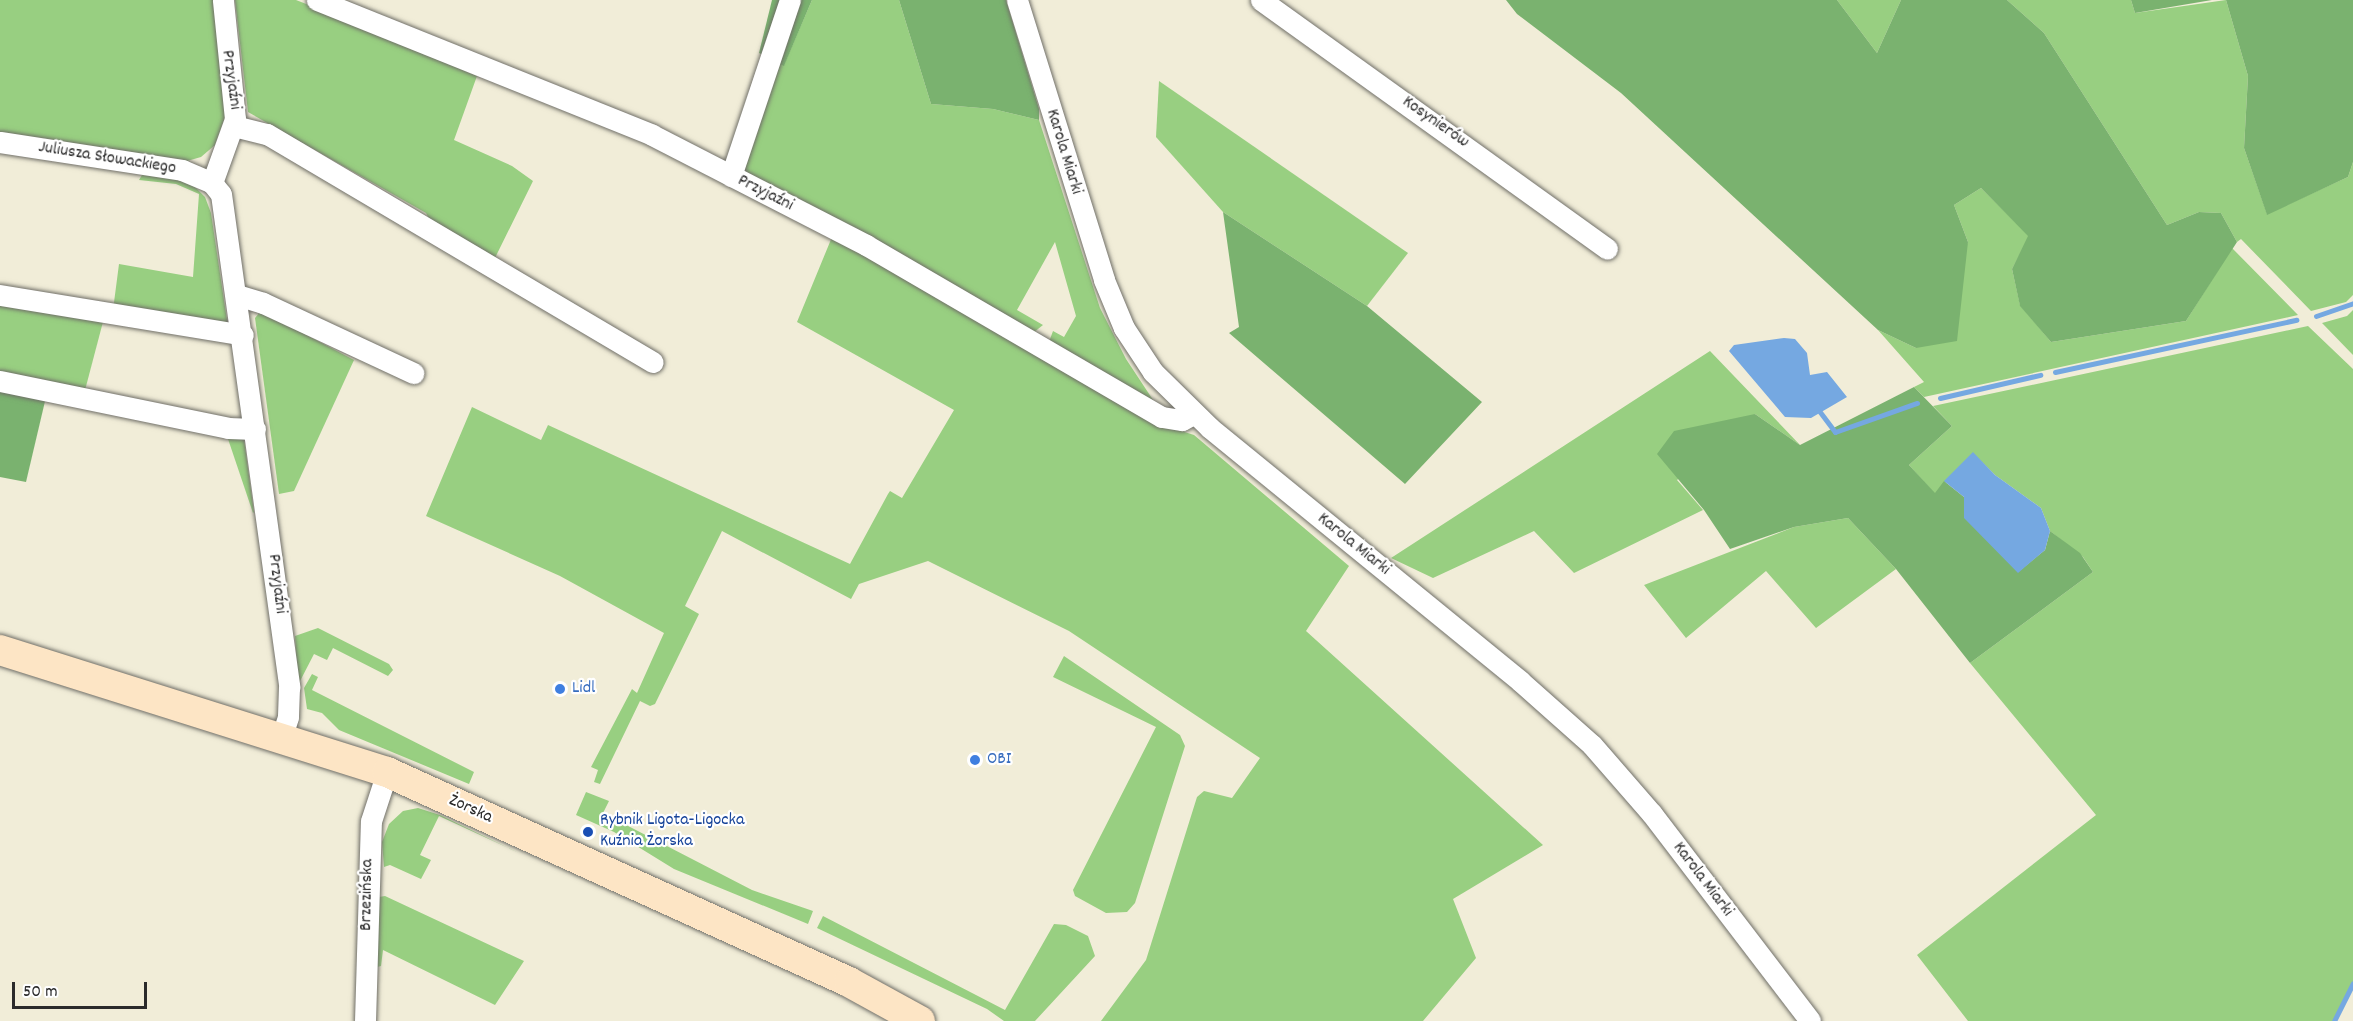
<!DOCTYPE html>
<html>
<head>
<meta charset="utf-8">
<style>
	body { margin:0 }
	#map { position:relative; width:2353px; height:1021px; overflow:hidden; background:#f1edd8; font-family:Dekko,sans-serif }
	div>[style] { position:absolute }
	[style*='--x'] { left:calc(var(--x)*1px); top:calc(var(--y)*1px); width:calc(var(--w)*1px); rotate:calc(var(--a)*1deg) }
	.green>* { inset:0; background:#98cf81 }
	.forest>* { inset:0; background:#7ab26f }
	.water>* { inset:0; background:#75a8e1 }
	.stream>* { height:5px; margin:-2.5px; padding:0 2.5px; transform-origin:2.5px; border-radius:2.5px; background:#75a8e1 }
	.roads { filter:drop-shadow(0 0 2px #706f68) drop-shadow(0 0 2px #706f68) }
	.street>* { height:21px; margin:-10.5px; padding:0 10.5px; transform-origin:10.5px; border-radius:10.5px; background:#fff }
	.secondary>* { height:30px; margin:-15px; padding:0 15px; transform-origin:15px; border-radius:15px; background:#fde5c5 }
	.dots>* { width:16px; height:16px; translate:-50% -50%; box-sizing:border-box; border:3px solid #fff; border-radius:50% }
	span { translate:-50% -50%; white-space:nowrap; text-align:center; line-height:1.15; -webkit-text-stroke:4.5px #fff; paint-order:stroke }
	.street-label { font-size:18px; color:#2b2b2b }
	.shop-label { font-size:18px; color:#366cbe }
	.left { translate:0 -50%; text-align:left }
	.transit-label { font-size:18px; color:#164399 }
	.scale { position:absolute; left:12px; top:982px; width:135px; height:27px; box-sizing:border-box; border:3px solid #2b2b2b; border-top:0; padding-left:8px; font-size:18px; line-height:21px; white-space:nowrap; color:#2b2b2b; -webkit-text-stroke:4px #fff; paint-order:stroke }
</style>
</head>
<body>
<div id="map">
	<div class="green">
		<i style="clip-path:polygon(0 0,215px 0,226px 114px,215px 145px,201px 157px,180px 163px,0 135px)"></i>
		<i style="clip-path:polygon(235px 0,296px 0,468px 67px,467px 72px,477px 76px,454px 140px,512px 166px,533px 181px,494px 260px,434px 228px,426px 213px,248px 112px)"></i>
		<i style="clip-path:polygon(812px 0,899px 0,931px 104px,993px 109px,1039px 120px,1100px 308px,1126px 359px,1159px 409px,1049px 342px,1053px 331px,1064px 337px,1076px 316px,1055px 242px,1017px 310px,1043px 325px,1033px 333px,743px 172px,775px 60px,784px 65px)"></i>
		<i style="clip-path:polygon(1837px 0,1901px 0,1877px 53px)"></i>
		<i style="clip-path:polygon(2007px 0,2131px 0,2135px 13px,2226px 0,2248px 76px,2244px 148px,2267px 214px,2348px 177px,2353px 162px,2353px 295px,2346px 302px,2311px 311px,2241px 239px,2237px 242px,2221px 213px,2199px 212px,2167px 225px,2044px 33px)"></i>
		<i style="clip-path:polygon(1159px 81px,1408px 253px,1367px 306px,1223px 212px,1156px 137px)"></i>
		<i style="clip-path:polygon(142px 175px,178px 179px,195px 187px,205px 197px,211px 213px,228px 327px,113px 310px,119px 264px,193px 277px,199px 194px,176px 184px,139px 180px)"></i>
		<i style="clip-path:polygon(1981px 188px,2029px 236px,2012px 269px,2020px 305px,2051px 342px,2186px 321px,2232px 248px,2298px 315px,1924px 397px,1914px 387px,1924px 382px,1878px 330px,1916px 348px,1968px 242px,1954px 205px)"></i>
		<i style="clip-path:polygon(832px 237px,1166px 426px,1194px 435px,1349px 566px,1306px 631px,1543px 845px,1453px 899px,1476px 958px,1423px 1021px,1101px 1021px,1146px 960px,1197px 797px,1204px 791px,1232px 798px,1260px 758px,1069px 631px,928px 561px,859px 584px,851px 599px,722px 531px,685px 606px,699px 614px,655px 704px,650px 706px,640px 701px,600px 784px,594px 782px,598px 770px,591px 767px,632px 689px,637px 693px,664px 633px,560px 576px,426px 516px,472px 407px,541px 440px,548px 425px,850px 564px,888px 494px,890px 491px,902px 498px,954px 410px,797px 322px)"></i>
		<i style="clip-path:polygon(0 300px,104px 318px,84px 394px,0 378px)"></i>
		<i style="clip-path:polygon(2353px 310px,2353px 355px,2322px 323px,2347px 316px)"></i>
		<i style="clip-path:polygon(261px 311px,354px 360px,294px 491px,279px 494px,255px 318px)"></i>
		<i style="clip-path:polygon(2308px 326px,2353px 369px,2353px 983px,2334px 1021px,1968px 1021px,1917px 955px,2096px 815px,1970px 663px,2093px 572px,2083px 557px,2050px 531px,2041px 508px,1995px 475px,1973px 453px,1935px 494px,1909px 465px,1952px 426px,1933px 406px)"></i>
		<i style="clip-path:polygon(1710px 351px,1800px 445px,1755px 414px,1677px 480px,1703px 510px,1574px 573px,1534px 531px,1433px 578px,1391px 558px)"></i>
		<i style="clip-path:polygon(226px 433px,244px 439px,254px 512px,253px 513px)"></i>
		<i style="clip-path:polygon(1848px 518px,1896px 569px,1816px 628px,1766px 571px,1686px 638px,1644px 585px,1794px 527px)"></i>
		<i style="clip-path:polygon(318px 628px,389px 664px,393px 670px,388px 676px,333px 648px,327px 660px,314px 654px,298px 685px,295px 636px)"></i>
		<i style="clip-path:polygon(1064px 656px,1180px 735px,1185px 746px,1135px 903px,1127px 912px,1106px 913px,1075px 896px,1073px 890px,1156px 727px,1053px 677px)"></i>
		<i style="clip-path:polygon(312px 674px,318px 677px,312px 690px,474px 772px,469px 784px,339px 730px,322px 713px,307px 709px,304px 688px)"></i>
		<i style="clip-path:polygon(586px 792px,609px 801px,603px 813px,752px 890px,813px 911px,808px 924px,674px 869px,614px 832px,576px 815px)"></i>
		<i style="clip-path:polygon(418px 808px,440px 815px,519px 853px,439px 816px,420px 855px,431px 860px,421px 879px,390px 865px,384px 867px,382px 842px,389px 824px,403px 811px)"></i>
		<i style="clip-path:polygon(385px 896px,524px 961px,495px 1005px,383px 950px,381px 966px,377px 967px,379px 897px)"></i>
		<i style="clip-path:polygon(823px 916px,1005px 1010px,1054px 924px,1066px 925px,1088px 936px,1095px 956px,1035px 1021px,1004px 1021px,987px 1009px,817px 928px)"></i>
	</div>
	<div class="forest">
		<i style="clip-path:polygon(772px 0,812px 0,784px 66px,759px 53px)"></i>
		<i style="clip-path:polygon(899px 0,1006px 0,1039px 109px,1039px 120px,993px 109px,931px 104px)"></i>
		<i style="clip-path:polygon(1506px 0,1837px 0,1877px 53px,1901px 0,2007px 0,2044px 33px,2167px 225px,2199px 212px,2221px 213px,2237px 242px,2186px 321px,2051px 342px,2020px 306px,2012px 269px,2028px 236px,1981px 188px,1954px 205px,1968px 242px,1957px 341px,1916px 348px,1878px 330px,1621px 93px,1517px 14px)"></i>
		<i style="clip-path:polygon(2131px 0,2212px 0,2135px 13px)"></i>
		<i style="clip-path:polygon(2226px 0,2353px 0,2353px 162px,2348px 177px,2267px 215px,2244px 148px,2248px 76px)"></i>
		<i style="clip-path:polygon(1223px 212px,1367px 306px,1482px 402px,1405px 484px,1229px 333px,1239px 327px)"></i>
		<i style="clip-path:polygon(0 386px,46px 397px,26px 482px,0 477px)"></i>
		<i style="clip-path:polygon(1914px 387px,1952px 426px,1909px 465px,1935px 493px,1944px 481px,1964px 497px,1996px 548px,2018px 572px,2045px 550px,2050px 531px,2080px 553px,2093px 572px,1970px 663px,1896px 569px,1848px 518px,1794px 527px,1730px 549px,1704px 510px,1657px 454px,1674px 431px,1755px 414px,1800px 445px)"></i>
	</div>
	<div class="water">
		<i style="clip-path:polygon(1784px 338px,1795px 339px,1807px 353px,1810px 375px,1827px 372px,1847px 397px,1811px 418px,1785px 417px,1729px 351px,1734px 345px)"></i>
		<i style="clip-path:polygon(1973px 452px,1995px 475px,2041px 508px,2050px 531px,2045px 550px,2018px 573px,1964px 518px,1964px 497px,1944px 481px)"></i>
	</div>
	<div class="stream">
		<i style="--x:2316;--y:316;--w:39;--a:-19"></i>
		<i style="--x:2055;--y:372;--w:247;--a:-12.2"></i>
		<i style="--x:1940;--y:398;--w:103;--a:-13"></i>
		<i style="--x:1820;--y:412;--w:25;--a:53"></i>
		<i style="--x:1835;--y:432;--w:87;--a:-19.5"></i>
		<i style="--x:2334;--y:1021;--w:42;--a:-63.4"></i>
	</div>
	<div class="roads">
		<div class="street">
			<i style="--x:317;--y:0;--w:361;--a:21.9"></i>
			<i style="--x:652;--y:135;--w:241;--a:27.2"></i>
			<i style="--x:866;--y:245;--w:342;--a:30.2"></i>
			<i style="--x:1162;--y:417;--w:20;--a:9"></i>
			<i style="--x:1182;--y:420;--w:13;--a:-29"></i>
			<i style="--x:1017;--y:0;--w:293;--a:72.7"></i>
			<i style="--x:1104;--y:280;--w:52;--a:67.4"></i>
			<i style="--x:1124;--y:328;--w:53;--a:56.6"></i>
			<i style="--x:1153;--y:372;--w:80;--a:44.5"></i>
			<i style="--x:1210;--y:428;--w:400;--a:39.2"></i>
			<i style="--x:1520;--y:681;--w:96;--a:41.6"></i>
			<i style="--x:1592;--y:745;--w:91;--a:49"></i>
			<i style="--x:1652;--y:814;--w:260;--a:52.6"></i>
			<i style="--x:1261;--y:0;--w:426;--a:35.7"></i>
			<i style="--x:234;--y:126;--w:34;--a:14"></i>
			<i style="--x:267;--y:134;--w:448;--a:30.6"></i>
			<i style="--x:0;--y:142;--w:184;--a:8.7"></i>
			<i style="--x:182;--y:170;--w:33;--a:23"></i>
			<i style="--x:212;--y:183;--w:14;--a:51"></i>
			<i style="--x:221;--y:194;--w:498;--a:82.1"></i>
			<i style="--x:289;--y:687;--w:30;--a:92"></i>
			<i style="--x:288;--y:717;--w:22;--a:108"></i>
			<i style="--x:731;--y:176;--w:186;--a:-71.5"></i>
			<i style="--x:212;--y:183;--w:68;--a:-70.2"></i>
			<i style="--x:235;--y:119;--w:120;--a:-95.8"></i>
			<i style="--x:0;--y:295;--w:246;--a:9.3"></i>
			<i style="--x:237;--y:295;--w:27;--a:17"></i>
			<i style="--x:263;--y:303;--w:166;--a:25"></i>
			<i style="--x:0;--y:381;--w:233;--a:11.6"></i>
			<i style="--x:228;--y:428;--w:27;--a:2"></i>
			<i style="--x:365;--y:1021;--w:200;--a:-88.3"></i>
			<i style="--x:371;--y:821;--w:52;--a:-71.9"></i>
		</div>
		<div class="secondary">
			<i style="--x:0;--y:650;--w:406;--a:17.5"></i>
			<i style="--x:387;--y:772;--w:507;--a:24.44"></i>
			<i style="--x:849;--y:982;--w:81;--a:28.8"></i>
		</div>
	</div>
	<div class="dots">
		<i style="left:560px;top:689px;background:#3f7fe0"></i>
		<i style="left:975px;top:760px;background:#3f7fe0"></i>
		<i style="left:588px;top:832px;background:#1a4fb4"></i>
	</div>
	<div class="street-label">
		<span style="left:230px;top:80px;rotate:82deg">Przyjaźni</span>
		<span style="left:1435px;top:123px;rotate:35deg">Kosynierów</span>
		<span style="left:1063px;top:152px;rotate:73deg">Karola Miarki</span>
		<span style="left:107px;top:159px;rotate:9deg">Juliusza Słowackiego</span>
		<span style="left:765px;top:194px;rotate:27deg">Przyjaźni</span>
		<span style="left:1353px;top:545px;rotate:39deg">Karola Miarki</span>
		<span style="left:276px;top:584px;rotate:83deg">Przyjaźni</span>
		<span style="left:470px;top:810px;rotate:25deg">Żorska</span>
		<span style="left:1702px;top:880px;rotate:53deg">Karola Miarki</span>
		<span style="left:368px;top:895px;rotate:-89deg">Brzezińska</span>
	</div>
	<div class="shop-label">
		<span class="left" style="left:572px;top:689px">Lidl</span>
		<span class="left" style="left:987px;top:760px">OBI</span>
	</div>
	<div class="transit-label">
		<span class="left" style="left:600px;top:832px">Rybnik Ligota-Ligocka<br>Kuźnia Żorska</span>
	</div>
	<div class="scale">50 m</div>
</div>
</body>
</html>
